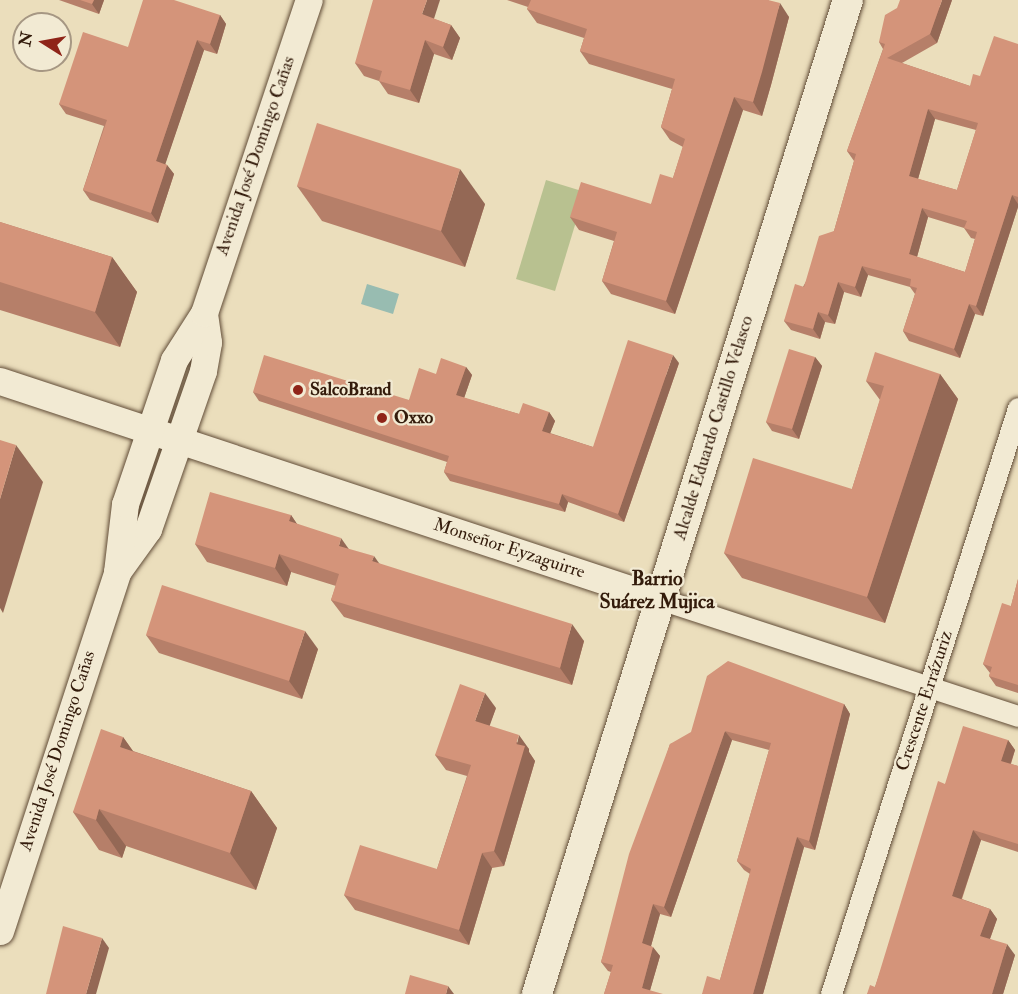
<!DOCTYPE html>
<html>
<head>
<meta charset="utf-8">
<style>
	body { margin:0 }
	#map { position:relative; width:1018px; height:994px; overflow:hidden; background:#ebdebc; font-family:"IM FELL Double Pica",serif }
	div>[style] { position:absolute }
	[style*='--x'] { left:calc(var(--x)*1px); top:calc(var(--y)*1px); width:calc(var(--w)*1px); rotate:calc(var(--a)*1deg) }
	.green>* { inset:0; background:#b8c190 }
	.water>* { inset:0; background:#98bcb1 }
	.roads { filter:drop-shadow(0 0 2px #614c37) drop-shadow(0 0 2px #614c37) }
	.minor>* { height:21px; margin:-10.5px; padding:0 10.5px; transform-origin:10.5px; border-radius:10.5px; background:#f2ead3 }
	.tertiary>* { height:27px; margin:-13.5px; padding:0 13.5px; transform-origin:13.5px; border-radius:13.5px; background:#f2ead3 }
	.secondary>* { height:30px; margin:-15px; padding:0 15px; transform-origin:15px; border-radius:15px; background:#f2ead3 }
	.wall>* { inset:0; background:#b67f69 }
	.shaded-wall>* { inset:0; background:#946855 }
	.building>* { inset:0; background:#d4947a }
	.dots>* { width:16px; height:16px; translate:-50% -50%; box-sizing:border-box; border:3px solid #f2ead3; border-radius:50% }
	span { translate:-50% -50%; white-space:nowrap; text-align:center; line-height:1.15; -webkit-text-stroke:4.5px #f2ead3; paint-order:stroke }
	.street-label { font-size:18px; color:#331b0b }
	.poi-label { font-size:18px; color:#331b0b; font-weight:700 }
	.left { translate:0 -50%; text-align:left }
	.neighbourhood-label { font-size:20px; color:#331b0b; font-weight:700 }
	.north { position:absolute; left:12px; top:12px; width:60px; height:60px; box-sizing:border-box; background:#f2ead3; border:2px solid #a69783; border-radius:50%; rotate:281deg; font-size:16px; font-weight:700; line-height:24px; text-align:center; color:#331b0b }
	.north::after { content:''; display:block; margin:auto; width:21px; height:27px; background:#8f2418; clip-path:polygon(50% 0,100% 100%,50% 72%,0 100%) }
</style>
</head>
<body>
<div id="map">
	<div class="green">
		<i style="clip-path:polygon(546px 180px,585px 192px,555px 291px,516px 279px)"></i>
	</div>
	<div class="water">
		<i style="clip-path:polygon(367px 284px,399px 294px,393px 314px,361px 304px)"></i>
	</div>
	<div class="roads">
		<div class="minor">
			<i style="--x:660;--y:599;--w:377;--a:18.1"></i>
			<i style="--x:831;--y:994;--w:615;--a:-72.3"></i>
		</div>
		<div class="tertiary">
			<i style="--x:0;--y:381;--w:695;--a:18.28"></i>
			<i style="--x:117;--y:572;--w:53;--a:-54.2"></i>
			<i style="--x:148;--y:529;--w:167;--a:-70.8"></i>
			<i style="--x:203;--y:371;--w:29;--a:-80"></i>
			<i style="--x:208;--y:342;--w:29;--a:-98"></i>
			<i style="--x:0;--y:931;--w:378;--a:-71.9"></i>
			<i style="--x:117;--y:572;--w:68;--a:-83.3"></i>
			<i style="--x:125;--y:504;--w:152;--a:-71.2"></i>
			<i style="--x:174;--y:360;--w:56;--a:-57.4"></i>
			<i style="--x:204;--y:313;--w:330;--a:-71.5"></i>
		</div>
		<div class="secondary">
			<i style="--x:537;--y:994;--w:1042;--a:-72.63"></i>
		</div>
	</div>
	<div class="wall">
		<i style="clip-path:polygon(59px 0,104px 0,99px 14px)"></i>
		<i style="clip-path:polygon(507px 0,768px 0,789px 17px,771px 85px,762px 116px,743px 110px,675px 314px,611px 294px,602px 281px,614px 241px,579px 230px,570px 217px,651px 204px,673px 178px,683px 147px,670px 140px,661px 127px,672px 89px,589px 64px,580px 51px,584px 38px,537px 23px,527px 9px,528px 7px)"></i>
		<i style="clip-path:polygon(evenodd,952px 0,937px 43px,902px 63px,970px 86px,1018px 44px,1018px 207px,983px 316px,975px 314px,960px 358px,909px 341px,903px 331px,915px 294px,910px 287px,868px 275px,861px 297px,844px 292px,835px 324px,825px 322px,820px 339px,791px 330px,784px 321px,834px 231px,854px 161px,847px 151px,883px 49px,879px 42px,952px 0,935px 119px,976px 130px,957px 190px,918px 179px,935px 119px,952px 0,928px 217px,964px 228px,971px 238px,975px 239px,965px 272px,917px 257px,928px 217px)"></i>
		<i style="clip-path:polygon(220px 15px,226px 24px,217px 54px,204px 50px,165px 164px,167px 165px,174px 174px,158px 223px,90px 200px,83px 190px,104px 126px,66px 114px,59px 104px,128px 47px)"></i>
		<i style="clip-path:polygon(434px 19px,451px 25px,460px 38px,452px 60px,434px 54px,419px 103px,388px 94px,379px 81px,364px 76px,355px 63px)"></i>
		<i style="clip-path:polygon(297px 186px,485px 204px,465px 267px,322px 221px)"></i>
		<i style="clip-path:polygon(0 222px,112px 257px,137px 292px,120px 347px,0 310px)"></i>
		<i style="clip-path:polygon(815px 357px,822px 366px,799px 439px,772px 431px,766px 422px)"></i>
		<i style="clip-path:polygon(679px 363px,624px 522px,568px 502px,565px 512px,450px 481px,444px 472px,447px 462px,259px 401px,253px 392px,409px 400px,436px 374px,466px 367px,472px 375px,464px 398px,519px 414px,549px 412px,555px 421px,550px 433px,593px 447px)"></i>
		<i style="clip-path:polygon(940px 374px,958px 399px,885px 623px,742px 578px,724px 553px,852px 489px,880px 400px,866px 381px)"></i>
		<i style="clip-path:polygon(291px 515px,297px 524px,379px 564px,584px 641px,572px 685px,344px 617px,331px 600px,336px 586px,291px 572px,287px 586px,207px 562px,195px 544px)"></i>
		<i style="clip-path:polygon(1018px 579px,1018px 693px,996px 686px,989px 676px,990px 673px,983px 664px,1011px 606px)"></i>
		<i style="clip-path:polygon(146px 635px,318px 649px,302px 699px,159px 653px)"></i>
		<i style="clip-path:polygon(844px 704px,850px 714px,815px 850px,804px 847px,763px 994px,702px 994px,720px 980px,750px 874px,744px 870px,737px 861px,769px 750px,732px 740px,671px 917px,660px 914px,651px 946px,660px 956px,650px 990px,604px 994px,611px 972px,608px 971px,601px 962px,670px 744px)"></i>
		<i style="clip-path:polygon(496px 708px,489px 726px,529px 749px,529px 752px,535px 761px,504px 866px,492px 868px,469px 945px,355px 910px,344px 895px,437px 869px,467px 776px,446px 770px,435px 755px)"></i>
		<i style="clip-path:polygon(123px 737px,133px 751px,251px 791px,277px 828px,256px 890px,126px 846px,122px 858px,99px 850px,73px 812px)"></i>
		<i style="clip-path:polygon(1008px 740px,1015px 750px,1011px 764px,1018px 766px,1018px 852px,981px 840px,962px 899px,990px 909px,997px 919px,990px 939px,1015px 955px,1003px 994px,867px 994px,875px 987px,945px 784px)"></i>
	</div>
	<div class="shaded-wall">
		<i style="clip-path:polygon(94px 0,104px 0,99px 14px,92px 4px)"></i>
		<i style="clip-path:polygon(427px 0,440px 0,431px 28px,422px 14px)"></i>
		<i style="clip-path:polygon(942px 0,952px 0,937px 43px,930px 34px)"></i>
		<i style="clip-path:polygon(780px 3px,789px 17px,771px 85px,762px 116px,753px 102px)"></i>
		<i style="clip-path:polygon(220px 15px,226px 24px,217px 54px,210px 44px)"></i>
		<i style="clip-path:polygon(451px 25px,460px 38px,452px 60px,443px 47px)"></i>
		<i style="clip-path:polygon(197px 40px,204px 50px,163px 171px,156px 161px)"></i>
		<i style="clip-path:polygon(425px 40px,434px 54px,419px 103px,410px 90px)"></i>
		<i style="clip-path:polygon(734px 97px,743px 110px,675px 314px,666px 301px)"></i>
		<i style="clip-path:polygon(928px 109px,935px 119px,916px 186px,909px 176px)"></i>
		<i style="clip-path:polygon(167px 165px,174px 174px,158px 223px,151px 213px)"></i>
		<i style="clip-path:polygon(460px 169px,485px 204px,465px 267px,441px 231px)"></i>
		<i style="clip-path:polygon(1012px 195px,1018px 204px,1018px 207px,983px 316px,976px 306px)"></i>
		<i style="clip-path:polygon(922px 208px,928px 217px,915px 264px,909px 254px)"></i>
		<i style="clip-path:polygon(112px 257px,137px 292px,120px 347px,95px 312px)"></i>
		<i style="clip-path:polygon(862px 266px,868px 275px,861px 297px,855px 287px)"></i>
		<i style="clip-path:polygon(838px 282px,844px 292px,835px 324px,828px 315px)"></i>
		<i style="clip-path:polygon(969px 304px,975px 314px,960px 358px,954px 349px)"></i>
		<i style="clip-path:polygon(818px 312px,825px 322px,820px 339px,813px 329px)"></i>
		<i style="clip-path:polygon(673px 355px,679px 363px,624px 522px,618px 514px)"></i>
		<i style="clip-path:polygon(815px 357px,822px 366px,799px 439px,792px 429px)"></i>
		<i style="clip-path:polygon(466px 367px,472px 375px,462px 404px,456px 395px)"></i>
		<i style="clip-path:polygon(940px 374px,958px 399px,885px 623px,867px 597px)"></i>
		<i style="clip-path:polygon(549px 412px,555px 421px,548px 439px,542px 431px)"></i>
		<i style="clip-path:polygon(16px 445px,43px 482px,3px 613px,0 608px,0 499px)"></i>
		<i style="clip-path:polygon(562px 494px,568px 502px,565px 512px,559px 504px)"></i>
		<i style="clip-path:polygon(291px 515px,303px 533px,289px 521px)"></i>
		<i style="clip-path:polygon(341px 538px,353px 555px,339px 546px)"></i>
		<i style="clip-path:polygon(279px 554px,291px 572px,287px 586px,275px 568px)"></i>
		<i style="clip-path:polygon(374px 556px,386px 573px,372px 561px)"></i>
		<i style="clip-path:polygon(572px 624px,584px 641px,572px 685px,560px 668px)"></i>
		<i style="clip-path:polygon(305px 631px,318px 649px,302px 699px,289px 681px)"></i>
		<i style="clip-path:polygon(485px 693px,496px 708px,486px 736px,475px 721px)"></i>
		<i style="clip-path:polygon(844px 704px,850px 714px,815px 850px,809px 841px)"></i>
		<i style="clip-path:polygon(725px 731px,732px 740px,671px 917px,664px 907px)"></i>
		<i style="clip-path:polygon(519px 735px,529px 749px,529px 752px,535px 761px,504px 866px,494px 851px)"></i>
		<i style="clip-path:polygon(123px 737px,149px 774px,120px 747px)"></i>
		<i style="clip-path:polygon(1008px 740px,1015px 750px,1008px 771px,1001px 761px)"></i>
		<i style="clip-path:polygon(251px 791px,277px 828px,256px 890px,230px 853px)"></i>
		<i style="clip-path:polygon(99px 809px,126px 846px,122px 858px,96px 820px)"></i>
		<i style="clip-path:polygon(973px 830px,981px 840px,959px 906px,952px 896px)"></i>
		<i style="clip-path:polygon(797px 837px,804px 847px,763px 994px,753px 994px)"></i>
		<i style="clip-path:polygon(482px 853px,492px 868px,469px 945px,459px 930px)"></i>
		<i style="clip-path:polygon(653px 904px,660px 914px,649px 953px,642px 943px)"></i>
		<i style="clip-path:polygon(990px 909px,997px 919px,987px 947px,980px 936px)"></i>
		<i style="clip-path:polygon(102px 938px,109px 948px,96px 994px,86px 994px)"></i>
		<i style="clip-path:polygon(1007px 944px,1015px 955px,1003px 994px,992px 994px)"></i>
		<i style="clip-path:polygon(653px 947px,660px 956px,649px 994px,642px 988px)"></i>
		<i style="clip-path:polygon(448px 986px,454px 994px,446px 994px)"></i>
	</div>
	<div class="building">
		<i style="clip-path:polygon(80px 0,94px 0,92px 4px)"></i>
		<i style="clip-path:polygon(143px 0,174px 0,220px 15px,210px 44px,197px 40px,156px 161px,167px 165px,151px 213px,83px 190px,107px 120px,59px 104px,83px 32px,128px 47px)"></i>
		<i style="clip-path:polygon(373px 0,427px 0,422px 14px,451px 25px,443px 47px,425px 40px,410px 90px,379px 81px,382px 71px,355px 63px)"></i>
		<i style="clip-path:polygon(531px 0,768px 0,780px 3px,762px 72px,753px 102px,734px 97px,666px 301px,602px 281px,617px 232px,570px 217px,581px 182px,651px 204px,660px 174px,673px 178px,685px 139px,661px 127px,675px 79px,580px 51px,587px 29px,527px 9px)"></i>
		<i style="clip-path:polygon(evenodd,900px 0,942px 0,930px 34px,887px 58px,970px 86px,973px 74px,980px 76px,994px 36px,1018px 44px,1018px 197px,1012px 195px,976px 306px,969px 304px,954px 349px,903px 331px,917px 288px,910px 286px,911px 279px,862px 266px,855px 287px,838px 282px,828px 315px,818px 312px,813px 329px,784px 321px,795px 284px,804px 287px,819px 236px,834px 231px,856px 154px,847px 151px,885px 44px,879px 42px,885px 15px,897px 8px,900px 0,928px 109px,978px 123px,957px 190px,909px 176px,928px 109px,900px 0,922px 208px,967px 221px,964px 228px,977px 232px,965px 272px,909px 254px,922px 208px)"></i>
		<i style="clip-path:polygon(317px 123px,460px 169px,441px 231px,297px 186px)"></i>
		<i style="clip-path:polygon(0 222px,112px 257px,95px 312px,0 282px)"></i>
		<i style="clip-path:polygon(628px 340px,673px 355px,618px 514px,562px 494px,559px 504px,444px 472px,449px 456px,253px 392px,264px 355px,409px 400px,419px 368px,436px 374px,441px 358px,466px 367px,456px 395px,519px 414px,523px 403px,549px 412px,542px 431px,593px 447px)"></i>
		<i style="clip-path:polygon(789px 349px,815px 357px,792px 429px,766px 422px)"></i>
		<i style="clip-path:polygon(875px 352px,940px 374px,867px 597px,724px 553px,753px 458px,852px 489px,884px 386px,866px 381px)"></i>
		<i style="clip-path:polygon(0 440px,16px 445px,0 499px)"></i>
		<i style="clip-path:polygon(210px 492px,291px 515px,289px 521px,341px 538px,339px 546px,374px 556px,372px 561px,572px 624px,560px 668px,331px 600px,339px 574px,279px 554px,275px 568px,195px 544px)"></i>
		<i style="clip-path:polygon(1018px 579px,1018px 685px,989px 676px,992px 667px,983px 664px,1002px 603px,1011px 606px)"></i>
		<i style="clip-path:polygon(162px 585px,305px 631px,289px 681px,146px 635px)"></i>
		<i style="clip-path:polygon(728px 661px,844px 704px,809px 841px,797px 837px,753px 994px,702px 994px,707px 976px,720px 980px,751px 869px,737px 861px,771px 743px,725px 731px,664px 907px,653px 904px,642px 943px,653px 947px,642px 988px,663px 994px,604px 994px,613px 965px,601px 962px,629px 854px,670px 744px,691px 732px,707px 676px)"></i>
		<i style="clip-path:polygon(460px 684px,485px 693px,475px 721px,519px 735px,516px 744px,525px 746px,494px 851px,482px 853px,459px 930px,344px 895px,360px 845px,437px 869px,471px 765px,435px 755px)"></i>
		<i style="clip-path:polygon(963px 726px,1008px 740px,1001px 761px,1018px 766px,1018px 844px,973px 830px,952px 896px,990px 909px,980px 936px,1007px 944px,992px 994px,867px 994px,870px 985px,875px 987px,938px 781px,945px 784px)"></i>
		<i style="clip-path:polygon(101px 729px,123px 737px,120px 747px,251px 791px,230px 853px,99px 809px,96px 820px,73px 812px)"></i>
		<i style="clip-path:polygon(63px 926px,102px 938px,86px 994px,46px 994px)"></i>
		<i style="clip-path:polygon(410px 975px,448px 986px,446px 994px,405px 994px)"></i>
	</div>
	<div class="dots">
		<i style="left:298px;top:390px;background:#8f2418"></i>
		<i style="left:382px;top:418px;background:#8f2418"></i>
	</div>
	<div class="street-label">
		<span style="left:256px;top:156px;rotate:-71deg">Avenida José Domingo Cañas</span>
		<span style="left:714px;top:428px;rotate:-73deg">Alcalde Eduardo Castillo Velasco</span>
		<span style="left:509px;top:549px;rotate:18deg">Monseñor Eyzaguirre</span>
		<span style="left:925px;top:701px;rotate:-72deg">Crescente Errázuriz</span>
		<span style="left:58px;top:751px;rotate:-72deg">Avenida José Domingo Cañas</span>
	</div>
	<div class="poi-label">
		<span class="left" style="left:310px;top:390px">SalcoBrand</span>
		<span class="left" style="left:394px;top:418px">Oxxo</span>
	</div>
	<div class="neighbourhood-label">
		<span style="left:657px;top:590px">Barrio<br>Suárez Mujica</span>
	</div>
	<div class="north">N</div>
</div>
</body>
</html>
